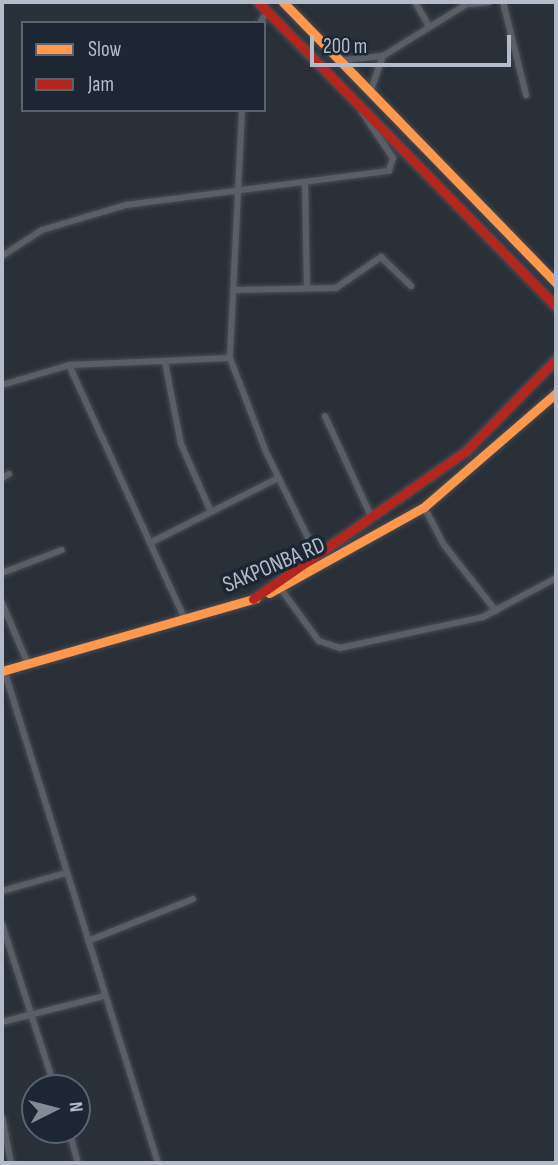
<!DOCTYPE html>
<html>
<head>
<meta charset="utf-8">
<style>
	body { margin:0 }
	#map { position:relative; width:558px; height:1165px; overflow:hidden; background:#2a3038; font-family:"Sofia Sans Condensed",sans-serif }
	div>[style] { position:absolute }
	[style*='--x'] { left:calc(var(--x)*1px); top:calc(var(--y)*1px); width:calc(var(--w)*1px); rotate:calc(var(--a)*1deg) }
	.roads { filter:drop-shadow(0 0 2px #484c53) drop-shadow(0 0 2px #484c53) }
	.street>* { height:6px; margin:-3px; padding:0 3px; transform-origin:3px; border-radius:3px; background:#5a5e66 }
	.slow>* { height:9px; margin:-4.5px; padding:0 4.5px; transform-origin:4.5px; border-radius:4.5px; background:#ff974d }
	.jam>* { height:9px; margin:-4.5px; padding:0 4.5px; transform-origin:4.5px; border-radius:4.5px; background:#b3261e }
	span { translate:-50% -50%; white-space:nowrap; text-align:center; line-height:1.15; -webkit-text-stroke:7px #1d2633; paint-order:stroke }
	.street-label { font-size:23px; color:#b4bcc9 }
	.frame { position:absolute; inset:0; border:4px solid #b4bcc9; pointer-events:none }
	.legend { position:absolute; left:21px; top:21px; width:245px; height:91px; box-sizing:border-box; background:#1d2633; border:2px solid #59626f; margin:0; padding:9px 12px; list-style:none; font-size:21px; color:#b4bcc9 }
	.legend li { display:flex; align-items:center; gap:14px; height:35px }
	.legend b { width:35px; border:2px solid #59626f }
	.north { position:absolute; left:21px; top:1074px; width:70px; height:70px; box-sizing:border-box; background:#1d2633; border:2px solid #59626f; border-radius:50%; rotate:84deg; font-size:19px; font-weight:700; line-height:28px; text-align:center; color:#b4bcc9 }
	.north::after { content:''; display:block; margin:auto; width:24px; height:32px; background:#848b96; clip-path:polygon(50% 0,100% 100%,50% 72%,0 100%) }
	.scale { position:absolute; left:310px; top:35px; width:201px; height:32px; box-sizing:border-box; border:4px solid #b4bcc9; border-top:0; padding-left:9px; font-size:21px; line-height:24px; white-space:nowrap; color:#b4bcc9; -webkit-text-stroke:5px #1d2633; paint-order:stroke }
</style>
</head>
<body>
<div id="map">
	<div class="roads">
		<div class="street">
			<i style="--x:415;--y:2;--w:28;--a:60"></i>
			<i style="--x:503;--y:2;--w:96;--a:76.1"></i>
			<i style="--x:470;--y:4;--w:19;--a:-6"></i>
			<i style="--x:260;--y:23;--w:13;--a:-58"></i>
			<i style="--x:343;--y:60;--w:40;--a:-5.7"></i>
			<i style="--x:383;--y:56;--w:102;--a:-31.8"></i>
			<i style="--x:371;--y:90;--w:36;--a:-71"></i>
			<i style="--x:242;--y:110;--w:248;--a:92.8"></i>
			<i style="--x:230;--y:358;--w:101;--a:69"></i>
			<i style="--x:266;--y:452;--w:116;--a:63.9"></i>
			<i style="--x:305;--y:183;--w:105;--a:88.9"></i>
			<i style="--x:2;--y:256;--w:48;--a:-33"></i>
			<i style="--x:42;--y:230;--w:88;--a:-16.6"></i>
			<i style="--x:126;--y:205;--w:265;--a:-7.4"></i>
			<i style="--x:389;--y:171;--w:14;--a:-73"></i>
			<i style="--x:393;--y:158;--w:55;--a:-124"></i>
			<i style="--x:233;--y:290;--w:103;--a:-1.1"></i>
			<i style="--x:336;--y:288;--w:55;--a:-34.6"></i>
			<i style="--x:381;--y:257;--w:42;--a:44"></i>
			<i style="--x:165;--y:362;--w:84;--a:79"></i>
			<i style="--x:181;--y:444;--w:74;--a:66.2"></i>
			<i style="--x:69;--y:365;--w:279;--a:65.5"></i>
			<i style="--x:2;--y:385;--w:70;--a:-16.6"></i>
			<i style="--x:69;--y:365;--w:161;--a:-2.5"></i>
			<i style="--x:325;--y:416;--w:110;--a:65.3"></i>
			<i style="--x:2;--y:478;--w:8;--a:-30"></i>
			<i style="--x:424;--y:507;--w:43;--a:62.2"></i>
			<i style="--x:444;--y:545;--w:84;--a:51.8"></i>
			<i style="--x:150;--y:543;--w:144;--a:-26.9"></i>
			<i style="--x:2;--y:573;--w:64;--a:-21"></i>
			<i style="--x:280;--y:588;--w:66;--a:53.7"></i>
			<i style="--x:319;--y:641;--w:22;--a:18"></i>
			<i style="--x:340;--y:648;--w:146;--a:-12.2"></i>
			<i style="--x:483;--y:617;--w:83;--a:-28.1"></i>
			<i style="--x:2;--y:603;--w:66;--a:66.9"></i>
			<i style="--x:4;--y:670;--w:516;--a:72.65"></i>
			<i style="--x:2;--y:891;--w:66;--a:-15.7"></i>
			<i style="--x:2;--y:924;--w:172;--a:72.1"></i>
			<i style="--x:88;--y:941;--w:113;--a:-21.8"></i>
			<i style="--x:2;--y:1022;--w:105;--a:-14.3"></i>
			<i style="--x:2;--y:1117;--w:47;--a:78.9"></i>
			<i style="--x:69;--y:1130;--w:34;--a:75"></i>
		</div>
		<div class="slow">
			<i style="--x:283;--y:2;--w:392;--a:45.8"></i>
			<i style="--x:269;--y:593;--w:177;--a:-29"></i>
			<i style="--x:424;--y:507;--w:174;--a:-40.8"></i>
			<i style="--x:2;--y:671;--w:264;--a:-16"></i>
		</div>
		<div class="jam">
			<i style="--x:258;--y:2;--w:426;--a:45.6"></i>
			<i style="--x:253;--y:599;--w:261;--a:-34.8"></i>
			<i style="--x:467;--y:450;--w:127;--a:-45.6"></i>
		</div>
	</div>
	<div class="street-label">
		<span style="left:274px;top:565px;rotate:-23deg">SAKPONBA RD</span>
	</div>
	<div class="frame"></div>
	<ul class="legend">
	<li><b style="height:9px;background:#ff974d"></b>Slow</li>
	<li><b style="height:9px;background:#b3261e"></b>Jam</li>
	</ul>
	<div class="north">N</div>
	<div class="scale">200 m</div>
</div>
</body>
</html>
